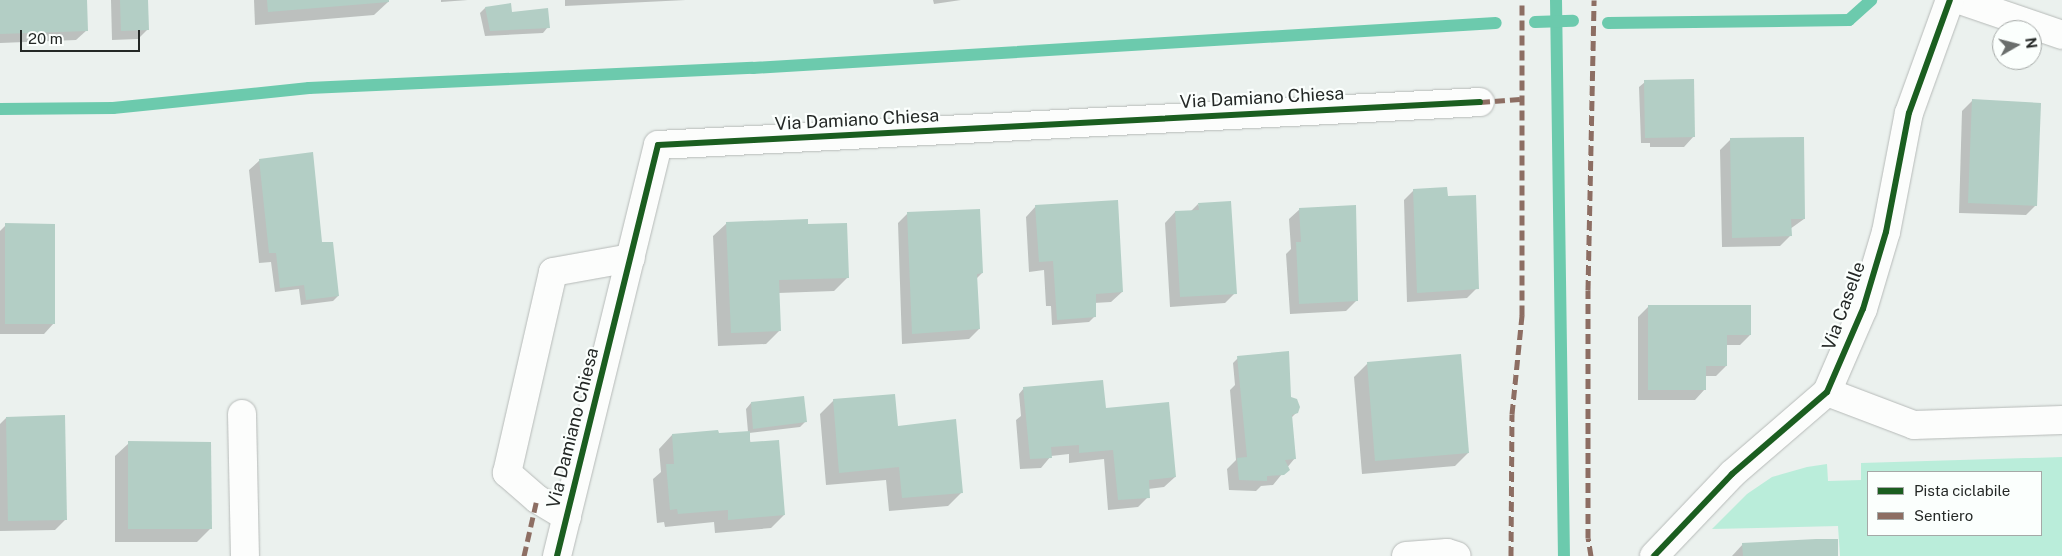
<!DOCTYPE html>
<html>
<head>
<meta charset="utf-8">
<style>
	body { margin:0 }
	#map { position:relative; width:2062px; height:556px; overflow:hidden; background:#ebf1ee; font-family:"Public Sans",sans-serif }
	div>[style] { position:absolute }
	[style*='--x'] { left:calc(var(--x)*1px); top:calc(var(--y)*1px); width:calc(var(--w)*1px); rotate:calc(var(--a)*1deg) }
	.green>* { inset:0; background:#baedda }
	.shadow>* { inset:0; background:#0003 }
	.stream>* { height:12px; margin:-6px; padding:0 6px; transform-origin:6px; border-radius:6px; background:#6ccaad }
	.building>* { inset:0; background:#b3cec5 }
	.roads { filter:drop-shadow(0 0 1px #b6bab8) drop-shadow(0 0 1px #b6bab8) }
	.minor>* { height:28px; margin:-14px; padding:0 14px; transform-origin:14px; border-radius:14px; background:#fcfdfc }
	.quiet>* { height:5px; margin-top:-2.5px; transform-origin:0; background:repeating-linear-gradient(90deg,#8d6e63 0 10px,transparent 0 15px) }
	.cycleway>* { height:6px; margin:-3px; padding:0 3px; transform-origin:3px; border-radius:3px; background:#1b5e20 }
	span { translate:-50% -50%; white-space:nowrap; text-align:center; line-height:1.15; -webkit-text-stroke:4.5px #fbfffd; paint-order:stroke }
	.street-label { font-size:18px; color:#242826 }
	.legend { position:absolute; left:1867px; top:471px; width:175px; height:65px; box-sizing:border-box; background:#fbfffd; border:1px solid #a5a9a7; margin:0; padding:6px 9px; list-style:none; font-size:15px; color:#242826 }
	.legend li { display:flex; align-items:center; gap:10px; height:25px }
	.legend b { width:25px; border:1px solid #a5a9a7 }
	.north { position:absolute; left:1992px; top:20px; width:50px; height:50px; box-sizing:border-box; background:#fbfffd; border:1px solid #a5a9a7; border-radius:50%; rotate:82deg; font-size:14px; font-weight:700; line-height:20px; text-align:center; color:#242826 }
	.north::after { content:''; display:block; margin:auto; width:18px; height:22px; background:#6a6e6c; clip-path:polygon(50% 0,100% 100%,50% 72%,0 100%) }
	.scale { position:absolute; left:20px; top:30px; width:120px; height:22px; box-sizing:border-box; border:2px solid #242826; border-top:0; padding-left:6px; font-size:15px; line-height:18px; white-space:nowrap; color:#242826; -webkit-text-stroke:4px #fbfffd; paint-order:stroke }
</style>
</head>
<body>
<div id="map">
	<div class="green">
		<i style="clip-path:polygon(evenodd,2062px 457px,2062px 556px,1840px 556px,1838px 526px,1712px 529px,1747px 494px,1772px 477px,1807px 467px,1827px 464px,1828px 481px,1861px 480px,1861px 463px,2062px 457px,1868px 472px,2041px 472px,2041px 535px,1868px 535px,1868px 472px)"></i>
	</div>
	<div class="shadow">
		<i style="clip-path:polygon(0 0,86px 0,87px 30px,76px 40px,0 43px)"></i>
		<i style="clip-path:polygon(111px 0,147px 0,148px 29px,138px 39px,112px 40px)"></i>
		<i style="clip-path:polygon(254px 0,387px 0,388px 2px,374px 15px,255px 25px)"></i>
		<i style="clip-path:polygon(441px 0,468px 0,441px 2px)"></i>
		<i style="clip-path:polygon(565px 0,686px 0,565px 6px)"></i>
		<i style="clip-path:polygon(933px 0,961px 0,934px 4px)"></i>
		<i style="clip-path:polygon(485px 8px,511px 13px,548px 27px,543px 33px,485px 36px,480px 13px)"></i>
		<i style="clip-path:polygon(1645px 82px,1694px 136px,1684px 147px,1650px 147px,1650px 143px,1641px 143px,1639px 87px)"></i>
		<i style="clip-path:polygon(1972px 101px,2036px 205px,2026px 215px,1959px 213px,1962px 111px)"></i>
		<i style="clip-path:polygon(1731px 139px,1804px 219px,1790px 229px,1790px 236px,1780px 246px,1722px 247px,1720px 150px)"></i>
		<i style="clip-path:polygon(260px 160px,338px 296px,333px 301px,301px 305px,299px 289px,275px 292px,271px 262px,259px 263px,249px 170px)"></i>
		<i style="clip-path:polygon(1414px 190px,1447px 198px,1477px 288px,1467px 298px,1407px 302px,1404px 200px)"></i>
		<i style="clip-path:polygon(1198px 204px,1235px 293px,1225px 303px,1170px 307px,1165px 223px,1175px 212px,1191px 211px)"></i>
		<i style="clip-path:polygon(1036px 206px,1122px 292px,1111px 302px,1094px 303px,1094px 317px,1089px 322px,1052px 325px,1051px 306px,1046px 306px,1044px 270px,1029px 272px,1026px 217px)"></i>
		<i style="clip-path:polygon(1300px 209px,1357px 300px,1346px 311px,1290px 314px,1286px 254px,1291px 249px,1289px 219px)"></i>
		<i style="clip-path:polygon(908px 213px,982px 273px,976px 279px,979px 329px,969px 339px,902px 344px,898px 223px)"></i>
		<i style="clip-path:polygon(727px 223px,807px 225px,848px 277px,834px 291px,778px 293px,780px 330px,766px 344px,718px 346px,713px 236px)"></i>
		<i style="clip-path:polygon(6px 225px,54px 323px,44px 334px,0 334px,0 231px)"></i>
		<i style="clip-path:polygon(1648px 307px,1750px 335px,1740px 345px,1726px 345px,1726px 366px,1716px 376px,1705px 376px,1705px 389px,1695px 400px,1638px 400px,1638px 317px)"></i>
		<i style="clip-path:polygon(1238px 358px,1290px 398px,1297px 412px,1291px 418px,1295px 458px,1273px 485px,1261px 486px,1256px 491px,1229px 490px,1227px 469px,1236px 460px,1230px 390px,1235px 385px,1233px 363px)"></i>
		<i style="clip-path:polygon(1368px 363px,1468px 453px,1455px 466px,1362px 474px,1354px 377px)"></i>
		<i style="clip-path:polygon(1024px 388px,1105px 409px,1175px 477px,1164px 487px,1148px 489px,1148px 497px,1138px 507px,1108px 510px,1104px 459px,1069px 463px,1069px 454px,1051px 456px,1041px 468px,1020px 469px,1016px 420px,1021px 416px,1019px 394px)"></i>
		<i style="clip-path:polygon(834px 400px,897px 427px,962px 492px,948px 506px,889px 511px,886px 480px,826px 485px,820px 414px)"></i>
		<i style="clip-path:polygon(751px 403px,805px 422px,800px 427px,749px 433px,751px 446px,784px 515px,771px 528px,715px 533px,714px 522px,665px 527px,664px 522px,657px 523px,653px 479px,661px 472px,659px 449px,672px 435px,718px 436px,748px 432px,746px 409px)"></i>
		<i style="clip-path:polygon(6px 418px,65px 520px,55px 530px,0 531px,0 424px)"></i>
		<i style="clip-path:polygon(129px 443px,210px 529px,197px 542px,115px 542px,115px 456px)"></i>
		<i style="clip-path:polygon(1743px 544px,1837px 556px,1732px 556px)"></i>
	</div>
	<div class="stream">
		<i style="--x:1556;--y:0;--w:556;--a:89.18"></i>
		<i style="--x:1535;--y:22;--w:38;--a:-2"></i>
		<i style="--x:1608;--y:23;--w:241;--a:-0.7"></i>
		<i style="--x:1849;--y:20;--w:30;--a:-42"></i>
		<i style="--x:0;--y:109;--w:113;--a:-0.5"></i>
		<i style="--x:113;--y:108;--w:197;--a:-5.8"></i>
		<i style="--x:309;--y:88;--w:444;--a:-2.6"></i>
		<i style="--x:753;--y:68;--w:744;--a:-3.47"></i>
	</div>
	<div class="building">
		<i style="clip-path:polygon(0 0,87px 0,88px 31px,0 34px)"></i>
		<i style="clip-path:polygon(120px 0,148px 0,149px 30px,121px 31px)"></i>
		<i style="clip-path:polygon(267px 0,389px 0,389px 2px,268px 12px)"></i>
		<i style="clip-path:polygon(511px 3px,512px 12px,548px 8px,550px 28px,490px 31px,485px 7px)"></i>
		<i style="clip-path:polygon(1694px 79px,1695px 137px,1645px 138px,1644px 80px)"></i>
		<i style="clip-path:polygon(1972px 99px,2041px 103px,2037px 206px,1968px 203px)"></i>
		<i style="clip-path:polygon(1804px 137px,1805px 219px,1791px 219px,1792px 236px,1732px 238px,1730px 138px)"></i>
		<i style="clip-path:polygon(313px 152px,322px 242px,333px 242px,339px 296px,306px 300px,304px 285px,280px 288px,276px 253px,269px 253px,259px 159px)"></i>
		<i style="clip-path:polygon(1447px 187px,1448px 196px,1476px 195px,1479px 289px,1417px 293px,1413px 189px)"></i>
		<i style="clip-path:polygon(1118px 200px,1123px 292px,1096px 294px,1096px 317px,1057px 320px,1053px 261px,1039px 262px,1035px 205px)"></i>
		<i style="clip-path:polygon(1231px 201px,1237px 294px,1180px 297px,1175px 211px,1199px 210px,1198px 203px)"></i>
		<i style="clip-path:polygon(1356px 205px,1358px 301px,1299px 304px,1296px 242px,1301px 242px,1299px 208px)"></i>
		<i style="clip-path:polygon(980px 209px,983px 273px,977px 274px,980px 329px,912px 334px,907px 212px)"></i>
		<i style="clip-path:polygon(808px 219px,808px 224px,847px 223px,849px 278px,779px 280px,781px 331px,731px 333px,726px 222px)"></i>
		<i style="clip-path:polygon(5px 223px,55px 224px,55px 324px,5px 324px)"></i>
		<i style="clip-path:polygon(1648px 305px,1751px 305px,1751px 335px,1727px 335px,1727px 366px,1706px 366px,1706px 390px,1648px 390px)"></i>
		<i style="clip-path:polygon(1289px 351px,1291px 397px,1297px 399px,1300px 407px,1298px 413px,1292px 415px,1296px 459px,1285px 460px,1290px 470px,1284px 475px,1267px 476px,1267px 481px,1239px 480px,1237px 458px,1247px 457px,1237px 356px)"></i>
		<i style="clip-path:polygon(1461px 354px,1469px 453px,1375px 461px,1367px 362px)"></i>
		<i style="clip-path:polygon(1103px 380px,1106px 408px,1169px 402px,1176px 477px,1149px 480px,1150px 498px,1118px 500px,1113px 450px,1079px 453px,1079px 445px,1051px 447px,1052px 458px,1030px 459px,1023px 387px)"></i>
		<i style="clip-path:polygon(895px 394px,898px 426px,956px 419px,963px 493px,902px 498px,899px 467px,839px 473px,833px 399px)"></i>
		<i style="clip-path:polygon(804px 396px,807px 422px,753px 429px,751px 402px)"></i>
		<i style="clip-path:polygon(65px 415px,67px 520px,8px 521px,6px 417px)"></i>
		<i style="clip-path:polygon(718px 430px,719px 433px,750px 431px,750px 442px,779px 440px,785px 515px,728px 520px,728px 510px,678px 514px,677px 509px,670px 510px,666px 464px,674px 464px,672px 434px)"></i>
		<i style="clip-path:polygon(128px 441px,211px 442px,212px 529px,128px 529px)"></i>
		<i style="clip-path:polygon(1816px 539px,1838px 539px,1838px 556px,1743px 556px,1742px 543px)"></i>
	</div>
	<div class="roads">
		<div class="minor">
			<i style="--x:1960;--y:0;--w:108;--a:18.9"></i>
			<i style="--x:1827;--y:392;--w:93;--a:20.8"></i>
			<i style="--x:1914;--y:425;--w:148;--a:-1.9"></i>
			<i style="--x:242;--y:414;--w:142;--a:88.8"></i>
			<i style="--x:567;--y:517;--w:35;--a:-149"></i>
			<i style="--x:537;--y:499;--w:40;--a:-139"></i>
			<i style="--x:507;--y:473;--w:206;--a:-77.1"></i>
			<i style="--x:553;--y:272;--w:79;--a:-10.2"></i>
			<i style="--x:557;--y:556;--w:423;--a:-76.2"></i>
			<i style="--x:658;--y:145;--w:823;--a:-2.99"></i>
			<i style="--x:1406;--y:556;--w:41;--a:-4.2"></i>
			<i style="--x:1447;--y:553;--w:10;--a:17"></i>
			<i style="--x:1654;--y:556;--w:113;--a:-46.4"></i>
			<i style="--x:1732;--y:474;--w:125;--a:-40.8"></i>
			<i style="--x:1827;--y:392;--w:90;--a:-66.6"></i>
			<i style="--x:1863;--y:309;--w:80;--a:-73.4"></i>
			<i style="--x:1886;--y:232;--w:121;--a:-79.1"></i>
			<i style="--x:1909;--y:113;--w:120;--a:-70.1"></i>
		</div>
	</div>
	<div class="quiet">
		<i style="--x:1480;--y:102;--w:40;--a:-4.3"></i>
		<i style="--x:524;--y:556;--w:58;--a:-77.2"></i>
		<i style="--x:1511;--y:556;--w:142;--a:-89.6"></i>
		<i style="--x:1512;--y:414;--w:100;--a:-84.2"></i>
		<i style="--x:1522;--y:315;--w:315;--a:-90"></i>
		<i style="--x:1591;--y:556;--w:18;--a:-99"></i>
		<i style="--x:1588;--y:538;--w:248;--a:-90"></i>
		<i style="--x:1588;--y:290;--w:290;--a:-88.8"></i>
	</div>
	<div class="cycleway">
		<i style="--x:557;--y:556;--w:423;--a:-76.2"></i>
		<i style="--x:658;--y:145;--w:823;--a:-2.99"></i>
		<i style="--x:1654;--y:556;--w:113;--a:-46.4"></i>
		<i style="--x:1732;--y:474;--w:125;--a:-40.8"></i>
		<i style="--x:1827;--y:392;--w:90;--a:-66.6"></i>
		<i style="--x:1863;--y:309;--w:80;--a:-73.4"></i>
		<i style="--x:1886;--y:232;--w:121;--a:-79.1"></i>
		<i style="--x:1909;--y:113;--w:120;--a:-70.1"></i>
	</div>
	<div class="street-label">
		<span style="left:1262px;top:98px;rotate:-3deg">Via Damiano Chiesa</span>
		<span style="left:857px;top:120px;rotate:-3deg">Via Damiano Chiesa</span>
		<span style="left:1844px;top:306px;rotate:-70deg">Via Caselle</span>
		<span style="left:573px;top:428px;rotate:-76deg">Via Damiano Chiesa</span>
	</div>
	<ul class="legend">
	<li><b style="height:6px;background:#1b5e20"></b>Pista ciclabile</li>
	<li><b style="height:6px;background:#8d6e63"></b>Sentiero</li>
	</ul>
	<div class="north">N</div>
	<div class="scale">20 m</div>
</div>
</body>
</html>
